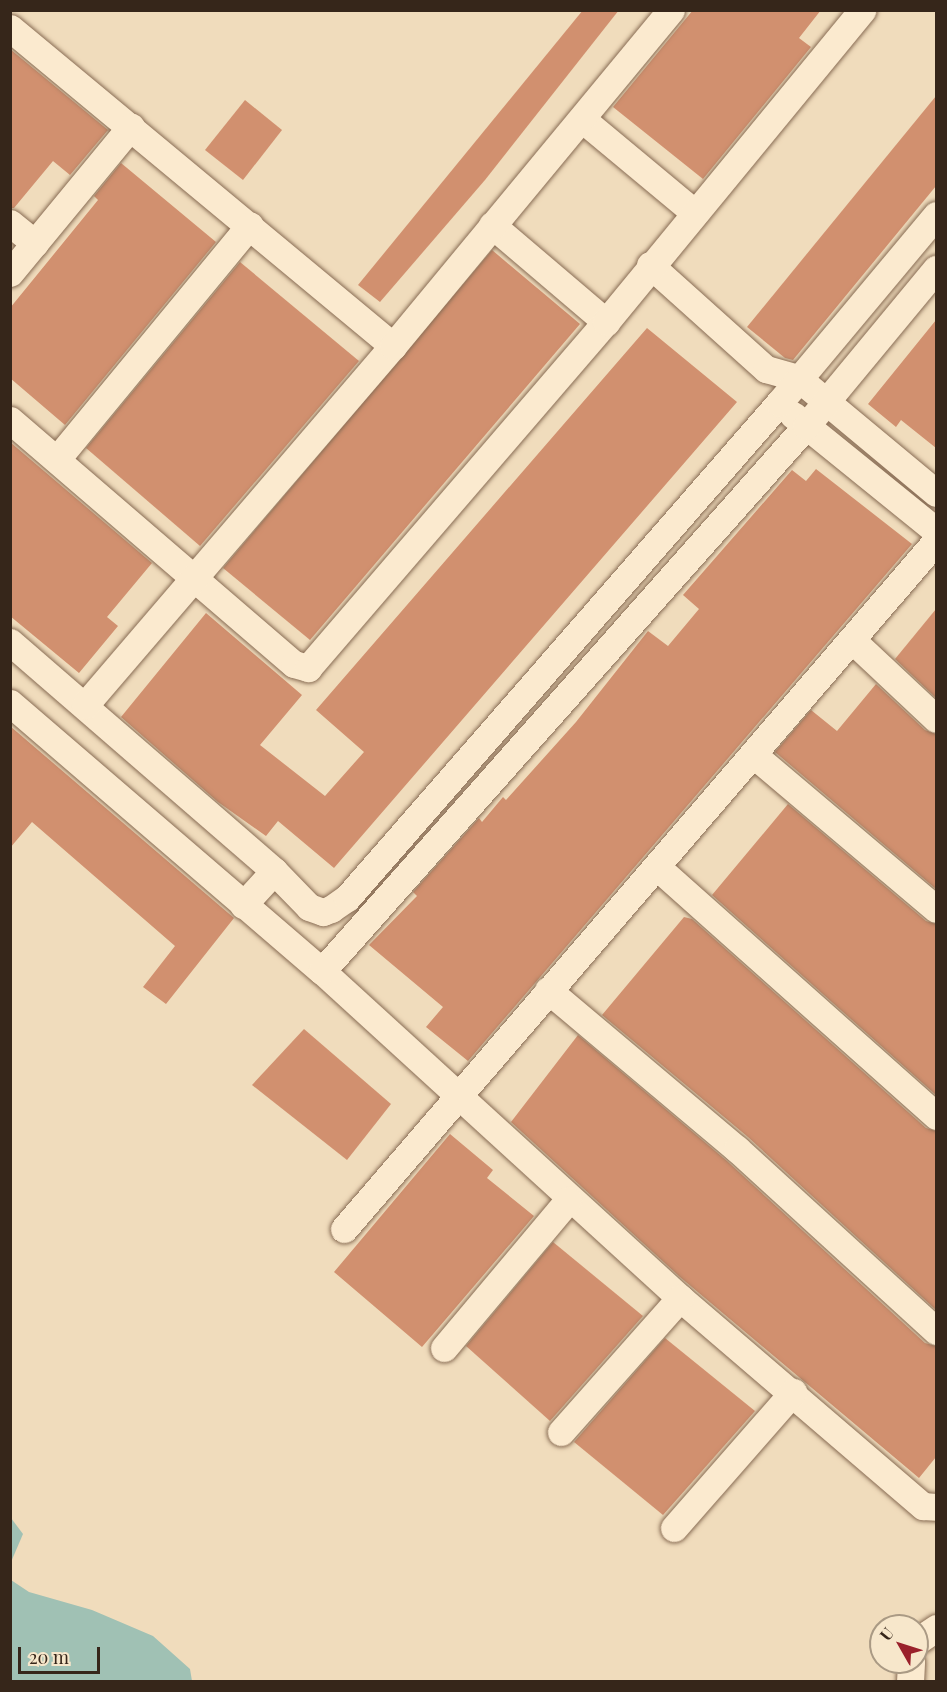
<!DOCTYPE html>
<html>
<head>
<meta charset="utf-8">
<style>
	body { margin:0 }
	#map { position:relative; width:947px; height:1692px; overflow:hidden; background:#f0dcbc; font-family:"Playfair Display",serif }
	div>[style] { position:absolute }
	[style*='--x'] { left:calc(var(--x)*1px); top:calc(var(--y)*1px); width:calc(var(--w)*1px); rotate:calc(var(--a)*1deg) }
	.water>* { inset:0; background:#a0c1b4 }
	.building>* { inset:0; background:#d1906f }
	.roads { filter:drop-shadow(0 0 2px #886c54) drop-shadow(0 0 2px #886c54) }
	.street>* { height:27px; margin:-13.5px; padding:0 13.5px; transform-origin:13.5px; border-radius:13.5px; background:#fbeacf }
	span { translate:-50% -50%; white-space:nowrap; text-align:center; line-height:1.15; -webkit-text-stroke:4.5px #f7e7cb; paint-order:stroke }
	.frame { position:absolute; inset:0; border:12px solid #36261a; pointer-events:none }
	.north { position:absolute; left:869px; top:1614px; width:60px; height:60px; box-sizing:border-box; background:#f7e7cb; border:2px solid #aa9a84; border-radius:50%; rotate:309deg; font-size:16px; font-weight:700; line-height:24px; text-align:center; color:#36261a }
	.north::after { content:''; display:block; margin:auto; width:21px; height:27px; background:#9a212b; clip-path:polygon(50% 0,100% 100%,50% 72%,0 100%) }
	.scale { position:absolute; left:18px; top:1647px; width:82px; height:27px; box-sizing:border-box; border:3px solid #36261a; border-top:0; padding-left:8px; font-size:18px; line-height:21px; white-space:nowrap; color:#36261a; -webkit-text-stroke:4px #f7e7cb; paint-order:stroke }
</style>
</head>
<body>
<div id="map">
	<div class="water">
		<i style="clip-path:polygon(11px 1518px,23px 1534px,11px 1562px)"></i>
		<i style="clip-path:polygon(11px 1580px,29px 1592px,92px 1610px,153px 1636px,190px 1669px,192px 1681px,11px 1681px)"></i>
	</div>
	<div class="building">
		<i style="clip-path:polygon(583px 10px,619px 10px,485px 180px,380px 302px,358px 285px)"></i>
		<i style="clip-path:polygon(693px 10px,821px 10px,799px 38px,811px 47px,703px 179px,613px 107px)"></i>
		<i style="clip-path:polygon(10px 49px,108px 130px,70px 175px,53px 161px,14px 208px,10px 208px)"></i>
		<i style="clip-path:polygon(936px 96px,936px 186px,793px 360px,785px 358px,747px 327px)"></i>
		<i style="clip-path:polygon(245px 100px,282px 130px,243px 180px,205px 150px)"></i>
		<i style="clip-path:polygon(121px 163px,216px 242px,65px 425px,10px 378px,10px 308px,98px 200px,94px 196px)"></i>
		<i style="clip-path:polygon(492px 250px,580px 324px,310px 640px,223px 568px)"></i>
		<i style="clip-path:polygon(240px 262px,359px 361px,200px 546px,86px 448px)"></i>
		<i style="clip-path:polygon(936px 320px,936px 448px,901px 420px,896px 427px,868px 404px)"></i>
		<i style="clip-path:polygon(647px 328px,737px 402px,334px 868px,278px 821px,266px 836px,218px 802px,121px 717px,206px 613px,302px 695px,260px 745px,325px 796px,364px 752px,316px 710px)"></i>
		<i style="clip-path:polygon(10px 442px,152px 563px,107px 617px,118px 626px,79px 673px,10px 616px)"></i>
		<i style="clip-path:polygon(816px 469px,912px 544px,468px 1061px,426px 1027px,443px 1007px,369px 945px,417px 896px,413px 892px,479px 818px,482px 822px,503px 797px,506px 800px,576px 722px,648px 631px,668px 646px,699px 609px,683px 595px,792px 470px,806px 481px)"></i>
		<i style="clip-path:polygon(936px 609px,936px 698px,895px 659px)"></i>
		<i style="clip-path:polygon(876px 684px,925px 730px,936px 734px,936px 889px,775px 752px,811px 710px,837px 731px)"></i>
		<i style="clip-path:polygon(10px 726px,234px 918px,166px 1004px,143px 987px,175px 946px,32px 822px,10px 848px)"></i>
		<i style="clip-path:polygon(788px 804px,926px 921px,936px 924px,936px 1095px,712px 895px)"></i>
		<i style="clip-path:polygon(684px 917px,692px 919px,926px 1128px,936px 1131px,936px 1310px,748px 1137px,602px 1015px)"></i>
		<i style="clip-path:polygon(304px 1029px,391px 1104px,347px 1160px,252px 1085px)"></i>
		<i style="clip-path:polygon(578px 1035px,727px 1161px,925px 1343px,936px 1346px,936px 1457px,919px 1478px,680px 1277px,511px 1122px)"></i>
		<i style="clip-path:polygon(450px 1134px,493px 1170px,487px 1178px,534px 1216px,422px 1347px,334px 1272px)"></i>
		<i style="clip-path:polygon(553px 1242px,643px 1316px,550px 1421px,466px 1346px)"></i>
		<i style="clip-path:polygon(665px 1338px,755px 1411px,663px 1515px,574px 1442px)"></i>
	</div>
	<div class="roads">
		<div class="street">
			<i style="--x:10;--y:28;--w:498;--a:39.7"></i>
			<i style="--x:582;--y:119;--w:147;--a:39.8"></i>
			<i style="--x:10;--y:223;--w:32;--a:39"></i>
			<i style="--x:492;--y:225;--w:150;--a:40.4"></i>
			<i style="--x:650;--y:265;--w:156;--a:41.9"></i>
			<i style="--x:766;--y:369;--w:33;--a:16"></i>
			<i style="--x:798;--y:378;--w:180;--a:39.8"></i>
			<i style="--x:10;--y:273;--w:190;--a:-50.5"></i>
			<i style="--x:793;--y:415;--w:184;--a:39"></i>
			<i style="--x:10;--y:420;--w:374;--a:40.7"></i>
			<i style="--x:294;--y:664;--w:15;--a:16"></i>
			<i style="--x:308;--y:668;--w:457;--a:-49.3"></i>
			<i style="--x:606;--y:322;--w:404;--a:-50.6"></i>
			<i style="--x:57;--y:459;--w:303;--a:-50.5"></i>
			<i style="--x:852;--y:640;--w:115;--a:43.2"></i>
			<i style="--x:10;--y:642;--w:349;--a:40.9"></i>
			<i style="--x:274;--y:871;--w:50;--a:45.8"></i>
			<i style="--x:309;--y:907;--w:15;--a:20"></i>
			<i style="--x:323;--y:912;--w:9;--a:-21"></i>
			<i style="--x:331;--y:909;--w:19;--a:-35"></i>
			<i style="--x:347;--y:898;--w:657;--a:-48.89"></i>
			<i style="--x:779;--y:403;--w:245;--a:-50.1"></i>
			<i style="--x:10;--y:703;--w:411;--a:40.7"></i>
			<i style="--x:322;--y:971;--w:485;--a:42.4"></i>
			<i style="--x:680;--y:1298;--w:320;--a:40.6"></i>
			<i style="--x:923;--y:1506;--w:13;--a:4"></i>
			<i style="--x:85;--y:705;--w:473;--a:-49.4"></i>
			<i style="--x:393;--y:346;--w:436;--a:-50.4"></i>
			<i style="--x:755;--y:756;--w:237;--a:40.2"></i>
			<i style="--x:657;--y:867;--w:374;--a:41.7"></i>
			<i style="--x:243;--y:905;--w:46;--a:-47.6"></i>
			<i style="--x:322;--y:971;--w:729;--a:-48.39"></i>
			<i style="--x:806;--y:426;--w:204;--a:-50.4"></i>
			<i style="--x:548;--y:990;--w:247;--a:40.1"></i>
			<i style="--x:737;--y:1149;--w:270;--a:42.4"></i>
			<i style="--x:344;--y:1229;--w:908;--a:-49.29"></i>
			<i style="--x:444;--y:1348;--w:193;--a:-50"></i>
			<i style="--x:561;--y:1432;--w:179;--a:-48.4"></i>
			<i style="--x:674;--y:1528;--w:181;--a:-48.8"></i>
			<i style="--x:917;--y:1641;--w:23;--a:-34"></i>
			<i style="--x:910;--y:1682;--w:20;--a:-87"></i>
		</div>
	</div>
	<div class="frame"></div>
	<div class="north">U</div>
	<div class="scale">20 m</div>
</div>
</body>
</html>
